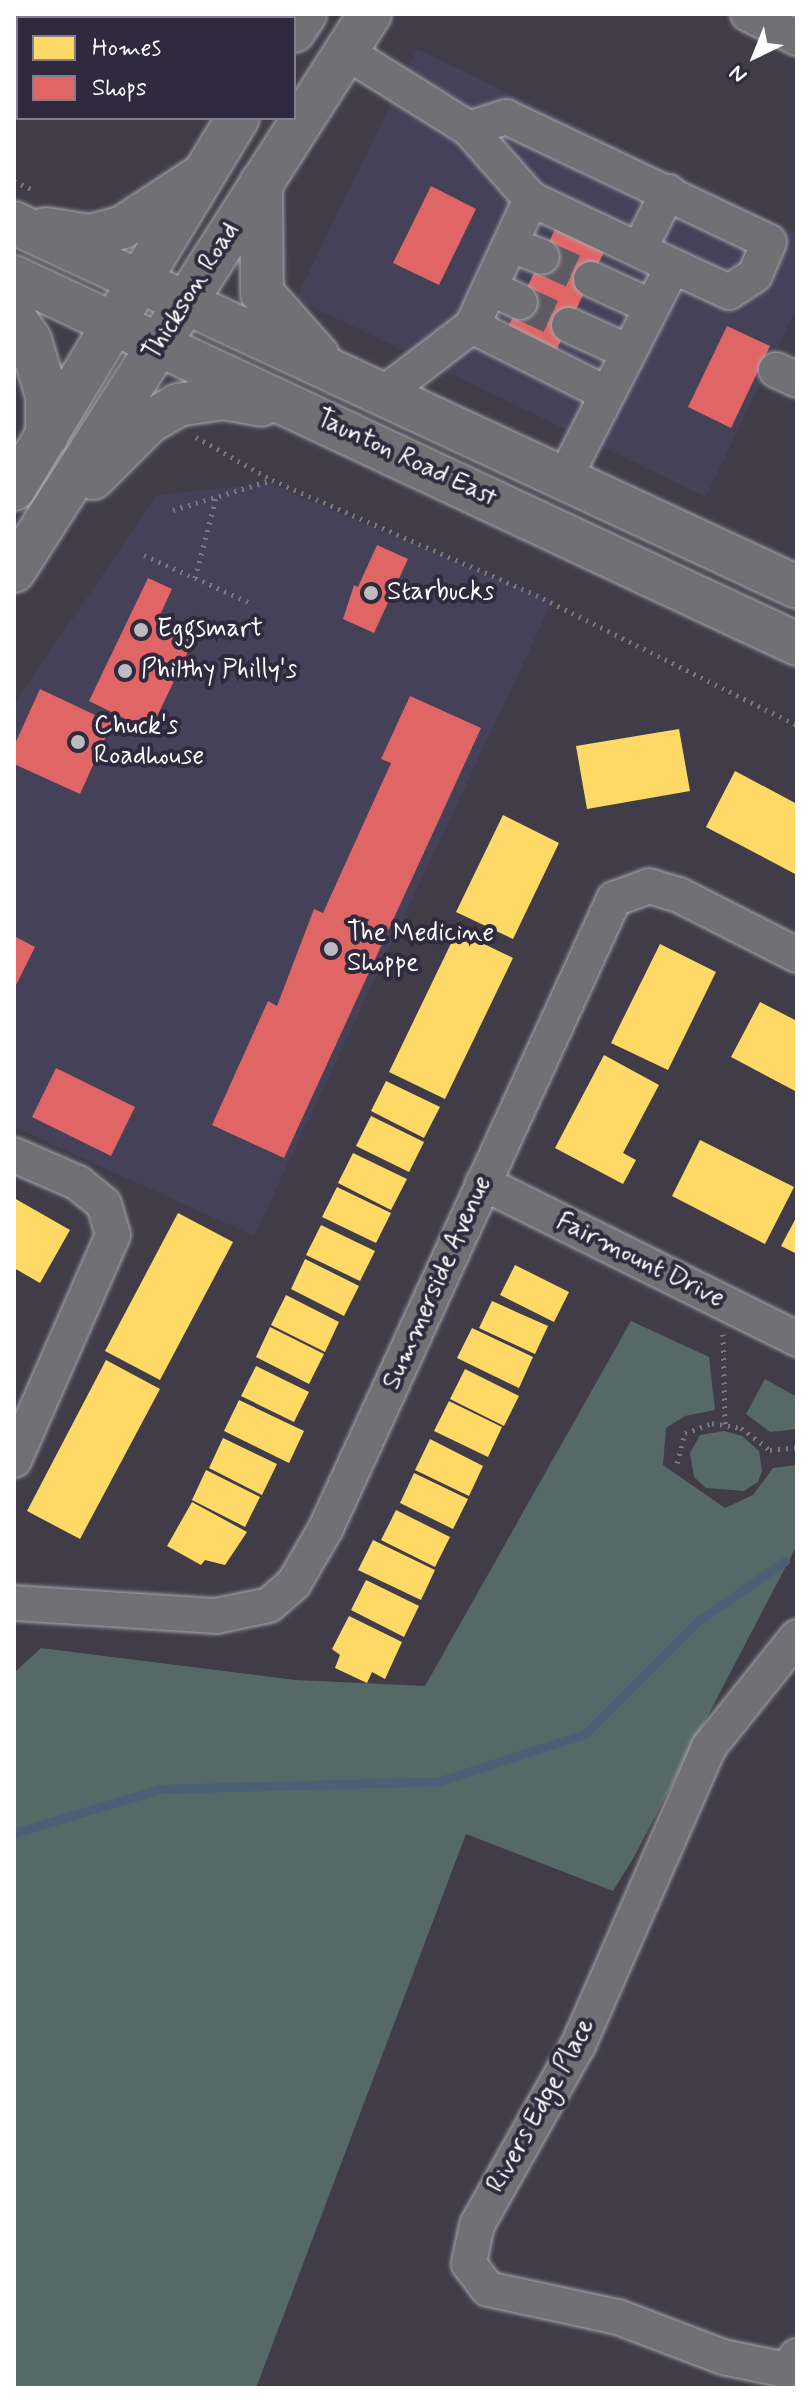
<!DOCTYPE html>
<html>
<head>
<meta charset="utf-8">
<style>
	body { margin:0 }
	#map { position:relative; width:811px; height:2402px; overflow:hidden; background:#403d49; font-family:Mynerve,sans-serif }
	div>[style] { position:absolute }
	[style*='--x'] { left:calc(var(--x)*1px); top:calc(var(--y)*1px); width:calc(var(--w)*1px); rotate:calc(var(--a)*1deg) }
	.built>* { inset:0; background:#444158 }
	.green>* { inset:0; background:#566966 }
	.homes>* { inset:0; background:#ffd966 }
	.shops>* { inset:0; background:#e06666 }
	.stream>* { height:9px; margin:-4.5px; padding:0 4.5px; transform-origin:4.5px; border-radius:4.5px; background:#4d5f76 }
	.minor-tunnel>* { height:34px; margin-top:-17px; transform-origin:0; background:repeating-linear-gradient(90deg,#5d5a64 0 34px,transparent 0 51px) }
	.path>* { height:5px; margin-top:-2.5px; transform-origin:0; background:repeating-linear-gradient(90deg,#7a787e 0 2px,transparent 0 8px) }
	.roads { filter:drop-shadow(0 0 2px #a9a8ad) drop-shadow(0 0 2px #a9a8ad) }
	.minor>* { height:34px; margin:-17px; padding:0 17px; transform-origin:17px; border-radius:17px; background:#717075 }
	.major>* { height:42px; margin:-21px; padding:0 21px; transform-origin:21px; border-radius:21px; background:#717075 }
	.dots>* { width:22px; height:22px; translate:-50% -50%; box-sizing:border-box; border:4px solid #2f2a3d; border-radius:50% }
	span { translate:-50% -50%; white-space:nowrap; text-align:center; line-height:1.15; -webkit-text-stroke:8px #2f2a3d; paint-order:stroke }
	.street-label { font-size:26px; color:#fff }
	.poi-label { font-size:26px; color:#fff }
	.left { translate:0 -50%; text-align:left }
	.frame { position:absolute; inset:0; border:16px solid #fff; pointer-events:none }
	.legend { position:absolute; left:16px; top:16px; width:280px; height:104px; box-sizing:border-box; background:#2f2a3d; border:2px solid #827f8b; margin:0; padding:10px 14px; list-style:none; font-size:24px; color:#fff }
	.legend li { display:flex; align-items:center; gap:16px; height:40px }
	.legend b { width:40px; border:2px solid #827f8b }
	.north { position:absolute; left:715px; top:16px; width:80px; height:80px; -webkit-text-stroke:6px #2f2a3d; paint-order:stroke; rotate:223deg; font-size:22px; font-weight:700; line-height:32px; text-align:center; color:#fff }
	.north::after { content:''; display:block; margin:auto; width:28px; height:36px; background:#fff; clip-path:polygon(50% 0,100% 100%,50% 72%,0 100%) }
</style>
</head>
<body>
<div id="map">
	<div class="built">
		<i style="clip-path:polygon(417px 49px,797px 233px,797px 307px,706px 497px,296px 299px)"></i>
		<i style="clip-path:polygon(268px 483px,552px 602px,254px 1236px,14px 1127px,14px 704px,157px 495px)"></i>
	</div>
	<div class="green">
		<i style="clip-path:polygon(631px 1321px,709px 1357px,715px 1410px,685px 1416px,666px 1428px,663px 1465px,725px 1508px,753px 1495px,773px 1468px,797px 1465px,797px 1545px,634px 1857px,613px 1891px,466px 1834px,256px 2388px,14px 2388px,14px 1673px,41px 1648px,295px 1680px,425px 1686px)"></i>
		<i style="clip-path:polygon(765px 1379px,797px 1397px,797px 1429px,770px 1432px,746px 1414px)"></i>
		<i style="clip-path:polygon(724px 1431px,742px 1436px,759px 1451px,762px 1471px,758px 1482px,744px 1491px,706px 1488px,694px 1477px,690px 1453px,700px 1435px)"></i>
	</div>
	<div class="homes">
		<i style="clip-path:polygon(679px 729px,690px 791px,587px 809px,576px 746px)"></i>
		<i style="clip-path:polygon(735px 771px,797px 804px,797px 875px,706px 827px)"></i>
		<i style="clip-path:polygon(503px 815px,559px 843px,513px 939px,456px 912px)"></i>
		<i style="clip-path:polygon(457px 931px,513px 958px,445px 1099px,389px 1072px)"></i>
		<i style="clip-path:polygon(660px 944px,716px 972px,668px 1070px,611px 1043px)"></i>
		<i style="clip-path:polygon(760px 1002px,797px 1021px,797px 1092px,731px 1057px)"></i>
		<i style="clip-path:polygon(604px 1055px,659px 1085px,623px 1153px,636px 1160px,623px 1184px,555px 1148px)"></i>
		<i style="clip-path:polygon(386px 1081px,440px 1107px,424px 1138px,371px 1111px)"></i>
		<i style="clip-path:polygon(371px 1116px,424px 1142px,409px 1172px,356px 1146px)"></i>
		<i style="clip-path:polygon(700px 1140px,794px 1187px,765px 1244px,672px 1196px)"></i>
		<i style="clip-path:polygon(353px 1153px,407px 1179px,391px 1210px,338px 1183px)"></i>
		<i style="clip-path:polygon(337px 1187px,391px 1213px,376px 1243px,322px 1217px)"></i>
		<i style="clip-path:polygon(14px 1198px,70px 1230px,40px 1283px,14px 1268px)"></i>
		<i style="clip-path:polygon(178px 1213px,233px 1242px,160px 1380px,105px 1351px)"></i>
		<i style="clip-path:polygon(797px 1216px,797px 1254px,781px 1246px)"></i>
		<i style="clip-path:polygon(321px 1225px,375px 1251px,360px 1281px,306px 1255px)"></i>
		<i style="clip-path:polygon(305px 1259px,359px 1286px,344px 1316px,291px 1289px)"></i>
		<i style="clip-path:polygon(515px 1265px,569px 1292px,554px 1322px,500px 1295px)"></i>
		<i style="clip-path:polygon(286px 1295px,339px 1322px,325px 1352px,271px 1325px)"></i>
		<i style="clip-path:polygon(492px 1301px,548px 1326px,535px 1354px,479px 1328px)"></i>
		<i style="clip-path:polygon(270px 1327px,324px 1354px,309px 1384px,256px 1357px)"></i>
		<i style="clip-path:polygon(472px 1328px,533px 1357px,519px 1388px,457px 1358px)"></i>
		<i style="clip-path:polygon(106px 1360px,160px 1389px,80px 1539px,27px 1511px)"></i>
		<i style="clip-path:polygon(256px 1366px,309px 1392px,294px 1422px,241px 1396px)"></i>
		<i style="clip-path:polygon(465px 1369px,519px 1396px,504px 1426px,450px 1399px)"></i>
		<i style="clip-path:polygon(239px 1400px,304px 1431px,289px 1463px,224px 1431px)"></i>
		<i style="clip-path:polygon(449px 1401px,502px 1427px,488px 1457px,434px 1431px)"></i>
		<i style="clip-path:polygon(223px 1438px,277px 1464px,262px 1495px,209px 1468px)"></i>
		<i style="clip-path:polygon(430px 1439px,483px 1466px,469px 1496px,415px 1470px)"></i>
		<i style="clip-path:polygon(206px 1470px,260px 1497px,245px 1527px,192px 1500px)"></i>
		<i style="clip-path:polygon(414px 1473px,468px 1499px,453px 1529px,400px 1503px)"></i>
		<i style="clip-path:polygon(192px 1502px,247px 1532px,225px 1565px,205px 1560px,201px 1565px,167px 1546px)"></i>
		<i style="clip-path:polygon(396px 1510px,450px 1537px,435px 1567px,381px 1540px)"></i>
		<i style="clip-path:polygon(373px 1540px,435px 1570px,421px 1600px,358px 1570px)"></i>
		<i style="clip-path:polygon(366px 1580px,419px 1606px,404px 1637px,351px 1610px)"></i>
		<i style="clip-path:polygon(349px 1616px,402px 1642px,385px 1679px,372px 1672px,367px 1683px,335px 1668px,340px 1655px,332px 1649px)"></i>
	</div>
	<div class="shops">
		<i style="clip-path:polygon(431px 186px,476px 209px,439px 285px,393px 263px)"></i>
		<i style="clip-path:polygon(557px 225px,606px 248px,555px 353px,507px 329px)"></i>
		<i style="clip-path:polygon(727px 326px,770px 346px,731px 428px,688px 407px)"></i>
		<i style="clip-path:polygon(377px 545px,408px 559px,374px 633px,343px 619px,354px 585px,358px 587px)"></i>
		<i style="clip-path:polygon(148px 578px,172px 589px,159px 617px,196px 635px,150px 731px,89px 701px)"></i>
		<i style="clip-path:polygon(40px 689px,112px 723px,80px 794px,14px 764px,14px 746px)"></i>
		<i style="clip-path:polygon(410px 696px,481px 728px,284px 1158px,212px 1125px,268px 1001px,277px 1006px,314px 909px,323px 913px,391px 763px,381px 759px)"></i>
		<i style="clip-path:polygon(14px 936px,35px 947px,14px 989px)"></i>
		<i style="clip-path:polygon(56px 1068px,135px 1107px,111px 1156px,32px 1117px)"></i>
	</div>
	<div class="stream">
		<i style="--x:14;--y:1833;--w:152;--a:-16.8"></i>
		<i style="--x:160;--y:1789;--w:280;--a:-1.6"></i>
		<i style="--x:440;--y:1781;--w:152;--a:-18"></i>
		<i style="--x:585;--y:1734;--w:160;--a:-45"></i>
		<i style="--x:698;--y:1621;--w:106;--a:-34.6"></i>
	</div>
	<div class="minor-tunnel">
		<i style="--x:542;--y:257;--w:54;--a:24.2"></i>
		<i style="--x:520;--y:302;--w:54;--a:25.1"></i>
	</div>
	<div class="path">
		<i style="--x:14;--y:181;--w:19;--a:25"></i>
		<i style="--x:196;--y:437;--w:87;--a:29.5"></i>
		<i style="--x:272;--y:480;--w:288;--a:23.5"></i>
		<i style="--x:536;--y:595;--w:292;--a:26.5"></i>
		<i style="--x:173;--y:510;--w:103;--a:-16.9"></i>
		<i style="--x:144;--y:555;--w:117;--a:24.2"></i>
		<i style="--x:195;--y:578;--w:83;--a:-75.3"></i>
		<i style="--x:723;--y:1334;--w:91;--a:88.7"></i>
		<i style="--x:677;--y:1463;--w:31;--a:-75"></i>
		<i style="--x:685;--y:1433;--w:29;--a:-20"></i>
		<i style="--x:712;--y:1423;--w:29;--a:10"></i>
		<i style="--x:741;--y:1428;--w:36;--a:37"></i>
		<i style="--x:770;--y:1450;--w:27;--a:-6"></i>
	</div>
	<div class="roads">
		<div class="minor">
			<i style="--x:748;--y:14;--w:55;--a:26.1"></i>
			<i style="--x:346;--y:52;--w:145;--a:32"></i>
			<i style="--x:469;--y:129;--w:94;--a:48.5"></i>
			<i style="--x:531;--y:199;--w:157;--a:25.3"></i>
			<i style="--x:673;--y:266;--w:239;--a:117.1"></i>
			<i style="--x:469;--y:129;--w:39;--a:-18"></i>
			<i style="--x:506;--y:117;--w:291;--a:25.4"></i>
			<i style="--x:769;--y:242;--w:36;--a:113"></i>
			<i style="--x:755;--y:275;--w:31;--a:147"></i>
			<i style="--x:729;--y:292;--w:62;--a:-155.1"></i>
			<i style="--x:531;--y:199;--w:140;--a:114.9"></i>
			<i style="--x:472;--y:326;--w:151;--a:26.7"></i>
			<i style="--x:511;--y:245;--w:33;--a:21"></i>
			<i style="--x:640;--y:248;--w:63;--a:-63.4"></i>
			<i style="--x:591;--y:279;--w:67;--a:24.7"></i>
			<i style="--x:490;--y:288;--w:33;--a:25"></i>
			<i style="--x:569;--y:325;--w:65;--a:24.6"></i>
			<i style="--x:776;--y:370;--w:23;--a:25"></i>
			<i style="--x:382;--y:395;--w:113;--a:-37.5"></i>
			<i style="--x:14;--y:1155;--w:70;--a:23.6"></i>
			<i style="--x:78;--y:1183;--w:33;--a:39"></i>
			<i style="--x:104;--y:1204;--w:32;--a:74"></i>
			<i style="--x:113;--y:1235;--w:246;--a:113.7"></i>
			<i style="--x:483;--y:1183;--w:351;--a:26.4"></i>
			<i style="--x:14;--y:1603;--w:202;--a:3.7"></i>
			<i style="--x:216;--y:1616;--w:54;--a:-11.7"></i>
			<i style="--x:269;--y:1605;--w:33;--a:-41"></i>
			<i style="--x:294;--y:1583;--w:64;--a:-59.8"></i>
			<i style="--x:326;--y:1528;--w:692;--a:-65.4"></i>
			<i style="--x:614;--y:899;--w:37;--a:-20"></i>
			<i style="--x:649;--y:886;--w:31;--a:17"></i>
			<i style="--x:679;--y:895;--w:132;--a:27"></i>
			<i style="--x:797;--y:1637;--w:141;--a:128.7"></i>
			<i style="--x:709;--y:1747;--w:326;--a:113.7"></i>
			<i style="--x:578;--y:2045;--w:206;--a:119.3"></i>
			<i style="--x:477;--y:2225;--w:40;--a:102"></i>
			<i style="--x:469;--y:2264;--w:31;--a:53"></i>
			<i style="--x:488;--y:2289;--w:133;--a:12.2"></i>
			<i style="--x:618;--y:2317;--w:112;--a:20.9"></i>
			<i style="--x:723;--y:2357;--w:64;--a:11.7"></i>
			<i style="--x:786;--y:2370;--w:18;--a:-52"></i>
		</div>
		<div class="major">
			<i style="--x:294;--y:31;--w:20;--a:-57"></i>
			<i style="--x:261;--y:183;--w:110;--a:89.5"></i>
			<i style="--x:262;--y:293;--w:84;--a:48.4"></i>
			<i style="--x:14;--y:223;--w:863;--a:24.93"></i>
			<i style="--x:46;--y:229;--w:45;--a:9"></i>
			<i style="--x:90;--y:236;--w:34;--a:-15"></i>
			<i style="--x:123;--y:227;--w:87;--a:-33.3"></i>
			<i style="--x:14;--y:277;--w:865;--a:25.11"></i>
			<i style="--x:14;--y:317;--w:28;--a:55"></i>
			<i style="--x:30;--y:340;--w:59;--a:73.1"></i>
			<i style="--x:47;--y:396;--w:40;--a:90"></i>
			<i style="--x:93;--y:478;--w:79;--a:-45"></i>
			<i style="--x:149;--y:422;--w:34;--a:-30"></i>
			<i style="--x:178;--y:405;--w:46;--a:-8.8"></i>
			<i style="--x:223;--y:398;--w:39;--a:10"></i>
			<i style="--x:14;--y:489;--w:433;--a:-58.9"></i>
			<i style="--x:14;--y:571;--w:661;--a:-57.42"></i>
		</div>
	</div>
	<div class="dots">
		<i style="left:371px;top:593px;background:#bcbbbf"></i>
		<i style="left:141px;top:630px;background:#bcbbbf"></i>
		<i style="left:125px;top:671px;background:#bcbbbf"></i>
		<i style="left:78px;top:742px;background:#bcbbbf"></i>
		<i style="left:331px;top:949px;background:#bcbbbf"></i>
	</div>
	<div class="street-label">
		<span style="left:192px;top:292px;rotate:-58deg">Thickson Road</span>
		<span style="left:406px;top:459px;rotate:25deg">Taunton Road East</span>
		<span style="left:640px;top:1261px;rotate:26deg">Fairmount Drive</span>
		<span style="left:438px;top:1283px;rotate:-66deg">Summerside Avenue</span>
		<span style="left:542px;top:2106px;rotate:-61deg">Rivers Edge Place</span>
	</div>
	<div class="poi-label">
		<span class="left" style="left:387px;top:593px">Starbucks</span>
		<span class="left" style="left:157px;top:630px">Eggsmart</span>
		<span class="left" style="left:141px;top:671px">Philthy Philly's</span>
		<span class="left" style="left:94px;top:742px">Chuck's<br>Roadhouse</span>
		<span class="left" style="left:347px;top:949px">The Medicine<br>Shoppe</span>
	</div>
	<div class="frame"></div>
	<ul class="legend">
	<li><b style="height:22px;background:#ffd966"></b>Homes</li>
	<li><b style="height:22px;background:#e06666"></b>Shops</li>
	</ul>
	<div class="north">N</div>
</div>
</body>
</html>
